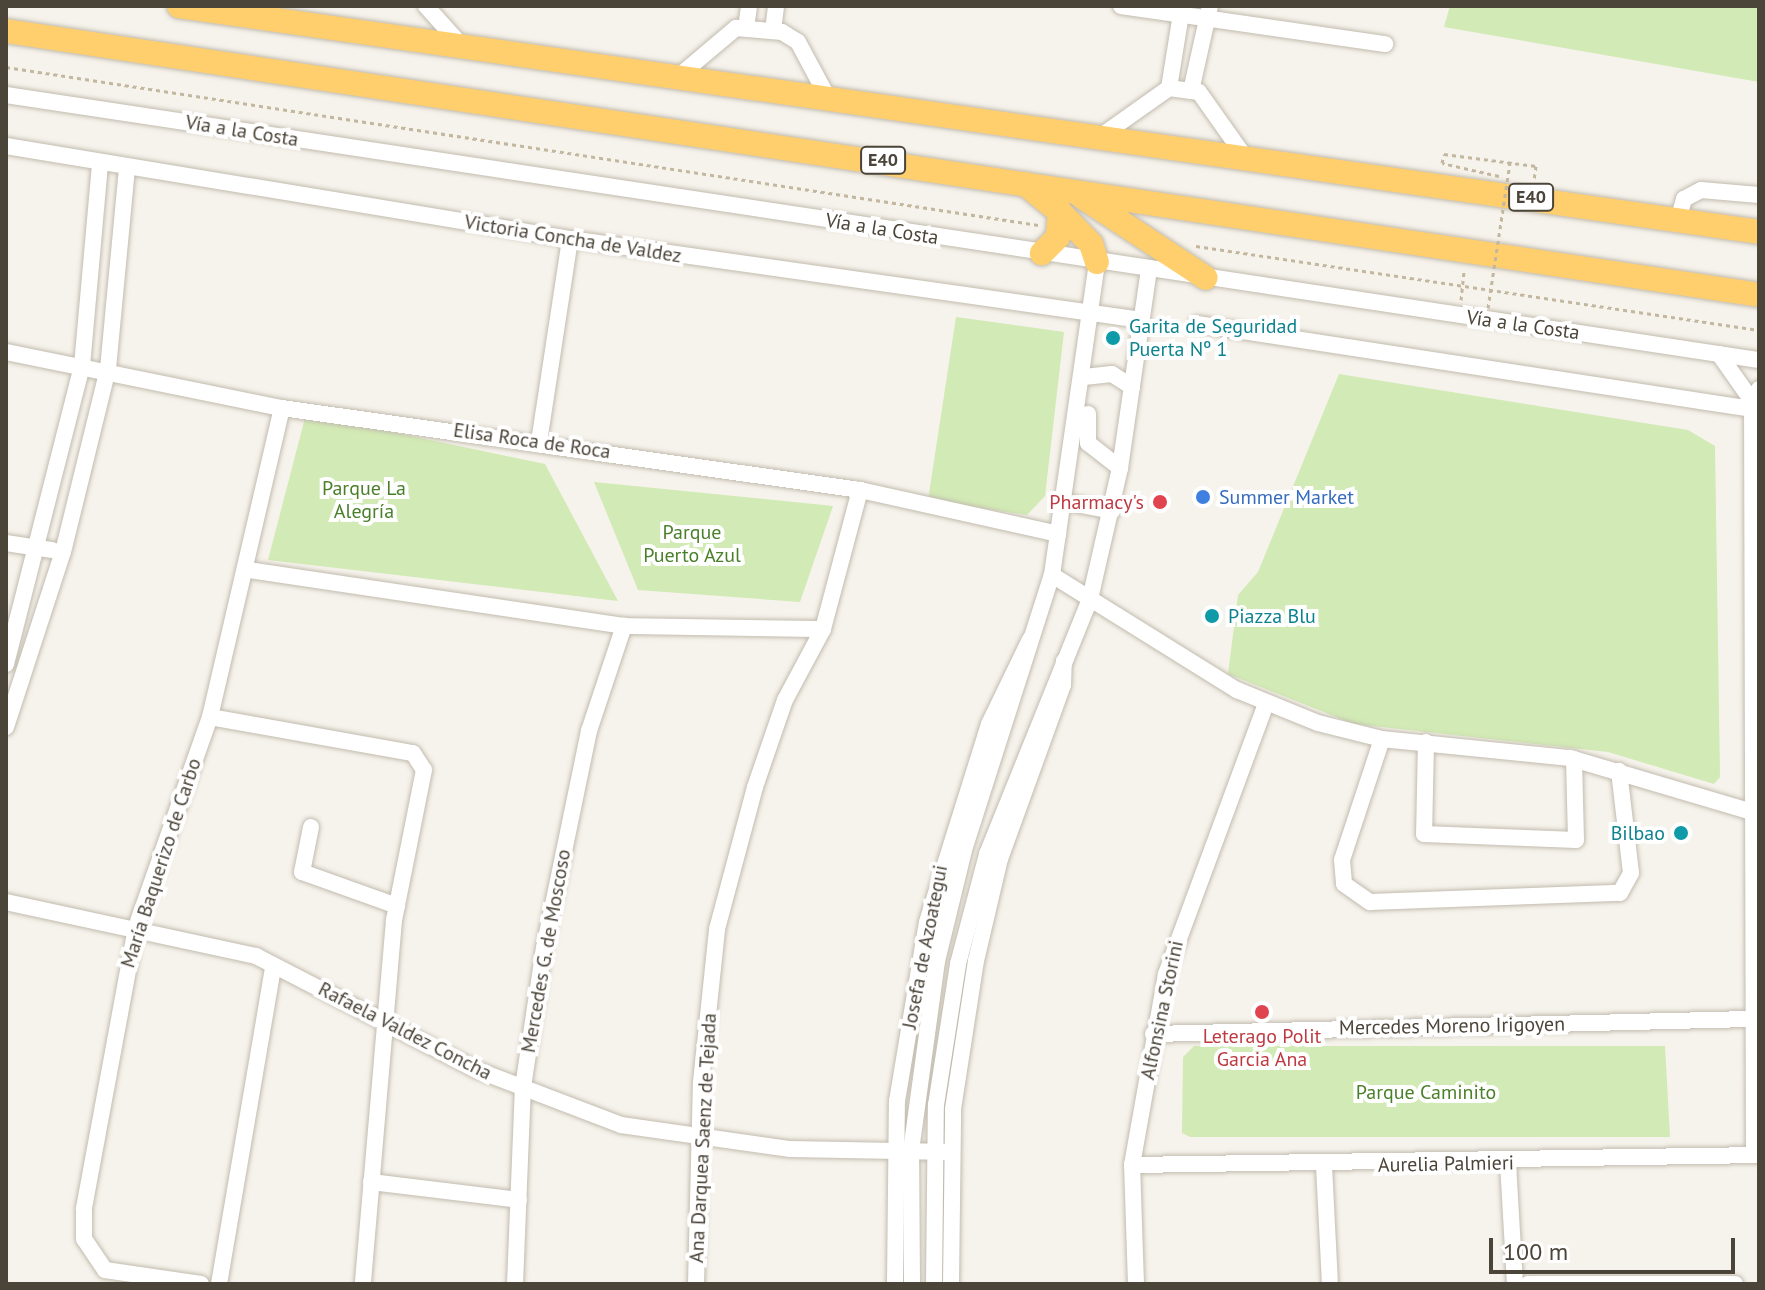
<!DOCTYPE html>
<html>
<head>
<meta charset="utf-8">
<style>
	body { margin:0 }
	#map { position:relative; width:1765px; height:1290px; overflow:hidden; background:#f6f3ec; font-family:"PT Sans",sans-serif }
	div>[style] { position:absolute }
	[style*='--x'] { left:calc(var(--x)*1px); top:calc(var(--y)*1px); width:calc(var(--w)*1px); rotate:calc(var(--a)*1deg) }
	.green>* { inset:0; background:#d2eab5 }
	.path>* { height:3px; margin-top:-1.5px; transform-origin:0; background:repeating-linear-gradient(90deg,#c4b79f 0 4px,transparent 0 8px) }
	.roads { filter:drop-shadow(0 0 2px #c2bbae) drop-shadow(0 0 2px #c2bbae) }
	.minor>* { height:16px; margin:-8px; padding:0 8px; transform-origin:8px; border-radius:8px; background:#fff }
	.highway>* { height:24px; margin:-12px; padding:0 12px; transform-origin:12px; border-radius:12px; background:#ffcf6e }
	.path-bridge>* { height:3px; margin-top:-1.5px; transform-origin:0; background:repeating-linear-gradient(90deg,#c4b79f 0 4px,transparent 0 8px) }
	.dots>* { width:22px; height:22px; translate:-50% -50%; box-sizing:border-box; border:4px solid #fff; border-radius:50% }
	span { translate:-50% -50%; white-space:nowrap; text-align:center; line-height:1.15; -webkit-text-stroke:8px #fff; paint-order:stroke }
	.shield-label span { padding:2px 6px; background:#fff; border:2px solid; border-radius:6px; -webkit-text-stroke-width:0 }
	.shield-label { font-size:18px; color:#4b4439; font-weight:700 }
	.street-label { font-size:20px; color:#4b4439 }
	.culture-label { font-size:20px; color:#0d838f }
	.left { translate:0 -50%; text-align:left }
	.right { translate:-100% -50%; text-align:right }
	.park-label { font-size:20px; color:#4a7f2a }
	.shop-label { font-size:20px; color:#366cbe }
	.health-label { font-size:20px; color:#be3a42 }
	.frame { position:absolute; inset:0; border:8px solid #4b4439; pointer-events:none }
	.scale { position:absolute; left:1489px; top:1238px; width:246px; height:36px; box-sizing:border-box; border:4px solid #4b4439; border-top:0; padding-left:10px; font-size:24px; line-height:28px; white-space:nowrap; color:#4b4439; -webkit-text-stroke:6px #fff; paint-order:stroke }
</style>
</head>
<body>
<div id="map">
	<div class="green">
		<i style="clip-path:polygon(1450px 6px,1759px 6px,1759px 82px,1444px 27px)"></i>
		<i style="clip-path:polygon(956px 317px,1064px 332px,1045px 496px,1027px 515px,928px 500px)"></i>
		<i style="clip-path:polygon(1339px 374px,1688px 430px,1715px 446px,1720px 777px,1714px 784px,1608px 752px,1354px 724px,1228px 674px,1238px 595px,1258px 572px)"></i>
		<i style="clip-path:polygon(306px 414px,545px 464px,618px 601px,268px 560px)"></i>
		<i style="clip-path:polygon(594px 482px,833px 506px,800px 602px,638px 590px)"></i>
		<i style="clip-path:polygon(1194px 1046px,1665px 1046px,1670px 1137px,1190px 1137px,1182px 1133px,1183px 1057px)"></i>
	</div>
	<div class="path">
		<i style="--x:6;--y:67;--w:1044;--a:8.7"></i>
		<i style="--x:1499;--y:176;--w:58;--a:-167.2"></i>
		<i style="--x:1442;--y:163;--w:9;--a:-77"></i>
		<i style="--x:1444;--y:154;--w:93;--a:7.4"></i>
		<i style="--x:1536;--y:166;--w:14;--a:98"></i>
		<i style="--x:1196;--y:246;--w:569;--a:8.49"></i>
		<i style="--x:1461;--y:300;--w:28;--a:-84"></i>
	</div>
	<div class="roads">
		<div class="minor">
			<i style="--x:426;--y:6;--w:52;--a:48.1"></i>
			<i style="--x:1121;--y:6;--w:267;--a:8.2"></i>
			<i style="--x:746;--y:28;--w:22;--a:-82"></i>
			<i style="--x:773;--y:31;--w:25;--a:-83"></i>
			<i style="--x:679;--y:76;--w:75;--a:-40.1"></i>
			<i style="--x:736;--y:28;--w:46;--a:5"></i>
			<i style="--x:782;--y:32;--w:19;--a:32"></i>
			<i style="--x:798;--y:42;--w:64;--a:61.8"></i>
			<i style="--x:1169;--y:88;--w:75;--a:-80.8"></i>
			<i style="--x:1191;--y:91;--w:87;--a:-77.4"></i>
			<i style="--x:6;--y:95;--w:1773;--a:8.6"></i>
			<i style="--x:1097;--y:139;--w:88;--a:-35.3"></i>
			<i style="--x:1169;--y:88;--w:30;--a:8"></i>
			<i style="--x:1199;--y:92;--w:80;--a:54.7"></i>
			<i style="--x:6;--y:146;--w:572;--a:9.36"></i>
			<i style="--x:570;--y:239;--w:577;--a:8.07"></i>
			<i style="--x:1678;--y:220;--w:22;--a:-74"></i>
			<i style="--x:1684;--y:199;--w:19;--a:-28"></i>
			<i style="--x:1701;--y:190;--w:58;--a:4.9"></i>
			<i style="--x:1197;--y:324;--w:561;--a:8.71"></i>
			<i style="--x:6;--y:352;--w:282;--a:11.5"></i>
			<i style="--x:282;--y:408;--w:584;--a:8.07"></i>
			<i style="--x:860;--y:490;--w:203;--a:12.5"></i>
			<i style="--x:1719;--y:354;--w:57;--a:54.9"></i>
			<i style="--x:1084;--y:377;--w:28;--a:-6"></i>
			<i style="--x:1112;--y:374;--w:24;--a:33"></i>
			<i style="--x:1088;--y:414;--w:29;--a:90"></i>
			<i style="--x:1088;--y:443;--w:41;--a:38"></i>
			<i style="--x:539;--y:442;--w:205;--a:-81.3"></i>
			<i style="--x:1065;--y:502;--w:48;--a:10.8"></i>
			<i style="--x:6;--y:543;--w:47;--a:8.7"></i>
			<i style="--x:249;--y:570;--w:379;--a:8.5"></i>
			<i style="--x:624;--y:626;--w:199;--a:0.9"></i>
			<i style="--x:1052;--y:575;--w:218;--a:31.9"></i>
			<i style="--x:1237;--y:690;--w:87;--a:22.2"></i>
			<i style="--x:1318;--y:723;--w:66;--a:14"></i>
			<i style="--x:1382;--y:739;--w:189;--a:5.8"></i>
			<i style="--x:1570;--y:758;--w:197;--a:16.5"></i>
			<i style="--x:6;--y:664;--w:308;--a:-75.7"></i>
			<i style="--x:82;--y:366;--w:203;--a:-84.9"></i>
			<i style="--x:210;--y:717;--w:206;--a:10.1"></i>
			<i style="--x:413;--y:753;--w:20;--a:57"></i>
			<i style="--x:424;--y:770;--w:153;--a:101.3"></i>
			<i style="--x:394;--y:920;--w:365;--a:94.9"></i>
			<i style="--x:6;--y:727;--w:184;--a:-72"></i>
			<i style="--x:63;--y:552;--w:188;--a:-76.2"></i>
			<i style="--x:108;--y:369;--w:201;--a:-84.6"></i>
			<i style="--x:1382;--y:739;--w:127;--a:108.3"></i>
			<i style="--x:1342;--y:860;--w:24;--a:85"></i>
			<i style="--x:1344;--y:884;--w:32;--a:35"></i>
			<i style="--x:1370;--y:902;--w:250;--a:-2.1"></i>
			<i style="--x:1620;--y:893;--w:23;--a:-61"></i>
			<i style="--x:1631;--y:873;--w:103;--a:-96.7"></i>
			<i style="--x:1426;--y:742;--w:92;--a:91.2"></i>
			<i style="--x:1424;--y:834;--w:152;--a:2.3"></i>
			<i style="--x:1576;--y:840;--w:81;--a:-91.4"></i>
			<i style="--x:311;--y:827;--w:46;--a:101.3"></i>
			<i style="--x:302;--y:872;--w:101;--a:19.7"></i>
			<i style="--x:6;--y:902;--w:256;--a:12.2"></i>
			<i style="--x:256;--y:956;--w:249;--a:27.3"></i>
			<i style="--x:477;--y:1070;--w:154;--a:20.9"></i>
			<i style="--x:621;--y:1125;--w:171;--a:8.1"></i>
			<i style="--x:790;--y:1149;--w:161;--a:1.1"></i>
			<i style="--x:1153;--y:1034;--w:598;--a:-1.44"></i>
			<i style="--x:1754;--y:1155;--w:754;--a:-90.15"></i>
			<i style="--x:1752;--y:401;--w:14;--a:-60"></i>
			<i style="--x:1508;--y:1163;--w:121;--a:86.7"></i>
			<i style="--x:1132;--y:1165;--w:627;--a:-0.91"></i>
			<i style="--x:1324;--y:1166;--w:118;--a:87.1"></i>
			<i style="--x:371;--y:1182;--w:149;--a:6.9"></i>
			<i style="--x:201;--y:1284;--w:97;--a:-171.7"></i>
			<i style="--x:105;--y:1270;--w:37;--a:-124"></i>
			<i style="--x:84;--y:1239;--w:31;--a:-90"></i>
			<i style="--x:84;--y:1208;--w:286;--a:-79.5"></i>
			<i style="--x:136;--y:927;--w:223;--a:-70.6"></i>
			<i style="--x:210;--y:717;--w:317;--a:-76.9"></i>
			<i style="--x:219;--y:1284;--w:322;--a:-80.3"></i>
			<i style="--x:515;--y:1284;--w:197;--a:-87.7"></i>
			<i style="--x:523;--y:1087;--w:141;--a:-81.4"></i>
			<i style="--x:544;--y:948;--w:222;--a:-78.3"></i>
			<i style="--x:589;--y:731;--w:111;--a:-71.6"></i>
			<i style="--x:696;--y:1284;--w:202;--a:-88.6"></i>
			<i style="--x:701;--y:1082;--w:154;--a:-84"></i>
			<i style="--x:717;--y:929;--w:147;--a:-75"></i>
			<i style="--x:755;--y:787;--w:92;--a:-71"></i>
			<i style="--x:785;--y:700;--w:81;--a:-61.8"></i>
			<i style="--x:823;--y:629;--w:144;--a:-75.1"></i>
			<i style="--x:895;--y:1284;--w:183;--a:-89.4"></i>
			<i style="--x:897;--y:1101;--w:181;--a:-80.5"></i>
			<i style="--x:927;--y:922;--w:207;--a:-72.6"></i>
			<i style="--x:989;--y:724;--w:94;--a:-64.2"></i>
			<i style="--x:912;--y:1284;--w:133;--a:-90.4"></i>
			<i style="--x:911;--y:1151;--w:192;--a:-82.2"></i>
			<i style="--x:937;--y:961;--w:114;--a:-76.3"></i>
			<i style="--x:964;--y:850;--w:289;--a:-72.3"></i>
			<i style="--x:1052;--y:575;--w:316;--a:-81.8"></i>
			<i style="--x:934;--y:1284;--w:179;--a:-89.4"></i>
			<i style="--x:936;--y:1105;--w:143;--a:-81.1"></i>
			<i style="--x:958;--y:964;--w:114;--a:-75.2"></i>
			<i style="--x:987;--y:854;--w:275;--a:-68"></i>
			<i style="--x:1090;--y:599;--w:134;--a:-77.1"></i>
			<i style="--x:1120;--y:468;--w:200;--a:-81.7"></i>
			<i style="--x:951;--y:1284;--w:175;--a:-89.3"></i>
			<i style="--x:953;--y:1109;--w:150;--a:-81.2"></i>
			<i style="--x:976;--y:961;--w:105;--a:-76.8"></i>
			<i style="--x:1000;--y:859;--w:185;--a:-70.1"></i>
			<i style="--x:1063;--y:685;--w:24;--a:-88"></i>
			<i style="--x:1136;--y:1284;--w:119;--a:-91.9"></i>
			<i style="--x:1132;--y:1165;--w:194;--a:-79.9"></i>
			<i style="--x:1166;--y:974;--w:289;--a:-69.7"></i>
			<i style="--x:1528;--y:1284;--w:207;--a:0"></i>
		</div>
		<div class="highway">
			<i style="--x:179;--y:6;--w:1596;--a:8.14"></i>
			<i style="--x:6;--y:31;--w:1773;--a:8.56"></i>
			<i style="--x:1025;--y:184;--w:45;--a:38.7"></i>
			<i style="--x:1060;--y:212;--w:25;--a:95"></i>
			<i style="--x:1058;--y:237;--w:23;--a:135"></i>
			<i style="--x:1081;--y:196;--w:149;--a:33.3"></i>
			<i style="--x:1060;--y:212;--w:45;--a:45.9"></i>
			<i style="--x:1091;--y:244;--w:19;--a:72"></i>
		</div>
	</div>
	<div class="path-bridge">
		<i style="--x:1488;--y:308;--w:148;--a:-81.4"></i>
	</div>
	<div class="dots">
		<i style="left:1113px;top:338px;background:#0f9aa8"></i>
		<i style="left:1203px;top:497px;background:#3f7fe0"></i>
		<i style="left:1160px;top:502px;background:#e0444e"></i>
		<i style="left:1212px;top:616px;background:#0f9aa8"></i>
		<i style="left:1681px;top:833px;background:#0f9aa8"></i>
		<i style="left:1262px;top:1012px;background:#e0444e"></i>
	</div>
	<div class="shield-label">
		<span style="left:883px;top:160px">E40</span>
		<span style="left:1531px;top:197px">E40</span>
	</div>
	<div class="street-label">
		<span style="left:242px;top:131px;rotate:9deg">Vía a la Costa</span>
		<span style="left:882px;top:229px;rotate:9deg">Vía a la Costa</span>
		<span style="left:573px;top:239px;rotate:9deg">Victoria Concha de Valdez</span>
		<span style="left:1523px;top:325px;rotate:8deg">Vía a la Costa</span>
		<span style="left:532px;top:441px;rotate:8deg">Elisa Roca de Roca</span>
		<span style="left:161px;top:863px;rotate:-72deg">María Baquerizo de Carbo</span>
		<span style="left:925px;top:947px;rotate:-79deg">Josefa de Azoategui</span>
		<span style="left:546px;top:951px;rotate:-80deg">Mercedes G. de Moscoso</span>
		<span style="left:1162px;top:1010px;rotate:-78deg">Alfonsina Storini</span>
		<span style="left:1452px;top:1026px;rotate:-1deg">Mercedes Moreno Irigoyen</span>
		<span style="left:405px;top:1031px;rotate:27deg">Rafaela Valdez Concha</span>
		<span style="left:703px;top:1138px;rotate:-87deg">Ana Darquea Saenz de Tejada</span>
		<span style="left:1446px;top:1164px;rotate:-1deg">Aurelia Palmieri</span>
	</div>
	<div class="culture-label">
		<span class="left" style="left:1129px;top:338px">Garita de Seguridad<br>Puerta Nº 1</span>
		<span class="left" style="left:1228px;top:616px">Piazza Blu</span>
		<span class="right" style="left:1665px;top:833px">Bilbao</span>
	</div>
	<div class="park-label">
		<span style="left:364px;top:500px">Parque La<br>Alegría</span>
		<span style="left:692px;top:544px">Parque<br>Puerto Azul</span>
		<span style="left:1426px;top:1092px">Parque Caminito</span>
	</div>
	<div class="shop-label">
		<span class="left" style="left:1219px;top:497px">Summer Market</span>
	</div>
	<div class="health-label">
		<span class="right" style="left:1144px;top:502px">Pharmacy's</span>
		<span style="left:1262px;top:1048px">Leterago Polit<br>Garcia Ana</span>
	</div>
	<div class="frame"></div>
	<div class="scale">100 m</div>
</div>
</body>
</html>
